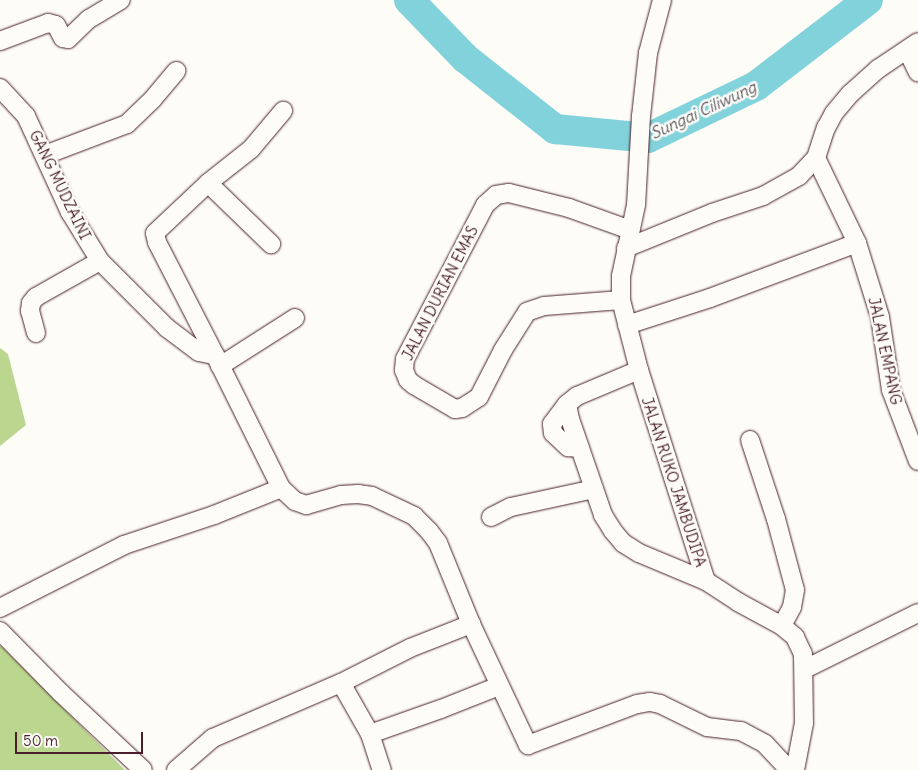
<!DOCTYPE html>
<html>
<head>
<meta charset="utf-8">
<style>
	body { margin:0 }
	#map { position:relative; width:918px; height:770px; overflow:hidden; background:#fdfcf7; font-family:Delius,sans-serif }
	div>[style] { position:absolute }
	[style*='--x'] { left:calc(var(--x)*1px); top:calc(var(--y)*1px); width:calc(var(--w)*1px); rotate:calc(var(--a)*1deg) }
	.green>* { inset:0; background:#bbd68e }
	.river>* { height:30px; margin:-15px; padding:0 15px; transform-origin:15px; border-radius:15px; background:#81d2db }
	.roads { filter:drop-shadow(0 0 1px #4a1f2b) drop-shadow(0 0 1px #4a1f2b) }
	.minor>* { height:18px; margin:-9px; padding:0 9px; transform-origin:9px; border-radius:9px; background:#fdfcf7 }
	span { translate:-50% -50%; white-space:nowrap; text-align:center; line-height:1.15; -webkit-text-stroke:5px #fdfcf7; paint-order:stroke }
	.street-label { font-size:15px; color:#4a1f2b }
	.water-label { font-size:16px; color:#5a5560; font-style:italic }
	.scale { position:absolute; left:15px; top:732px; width:128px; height:22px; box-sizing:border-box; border:2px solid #4a1f2b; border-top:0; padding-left:6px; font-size:15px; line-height:18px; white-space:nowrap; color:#4a1f2b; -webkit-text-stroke:4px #fdfcf7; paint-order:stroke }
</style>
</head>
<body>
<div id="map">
	<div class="green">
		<i style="clip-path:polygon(0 348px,8px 354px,26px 425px,0 446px)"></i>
		<i style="clip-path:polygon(0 646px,2px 647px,125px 770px,0 770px)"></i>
	</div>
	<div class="river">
		<i style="--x:409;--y:0;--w:81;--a:46"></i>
		<i style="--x:465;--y:58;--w:115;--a:38.3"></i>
		<i style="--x:555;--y:129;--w:93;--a:5.5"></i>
		<i style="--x:648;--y:138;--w:120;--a:-25.7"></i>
		<i style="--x:756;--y:86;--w:141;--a:-37.5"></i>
	</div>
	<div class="roads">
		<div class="minor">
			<i style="--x:662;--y:0;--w:55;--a:104.8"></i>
			<i style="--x:648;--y:53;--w:63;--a:96.3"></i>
			<i style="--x:641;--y:116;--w:89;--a:93.2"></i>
			<i style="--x:636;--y:205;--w:73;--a:101.9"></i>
			<i style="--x:621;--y:276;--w:24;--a:90"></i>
			<i style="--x:621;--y:300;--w:72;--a:75.6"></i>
			<i style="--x:639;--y:370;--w:221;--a:72.4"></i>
			<i style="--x:706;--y:581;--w:38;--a:33"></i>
			<i style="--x:738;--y:602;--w:50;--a:28.6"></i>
			<i style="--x:782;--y:626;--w:17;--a:40"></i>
			<i style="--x:795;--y:637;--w:19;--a:65"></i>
			<i style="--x:803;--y:654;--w:69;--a:89.2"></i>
			<i style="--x:804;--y:723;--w:48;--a:100.8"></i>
			<i style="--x:0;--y:41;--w:51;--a:-20.6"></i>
			<i style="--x:48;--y:23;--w:8;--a:14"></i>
			<i style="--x:56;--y:25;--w:15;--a:62"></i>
			<i style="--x:63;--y:38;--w:5;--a:11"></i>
			<i style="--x:68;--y:39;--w:29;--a:-44"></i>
			<i style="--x:89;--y:19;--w:37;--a:-31"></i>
			<i style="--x:907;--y:50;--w:25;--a:64"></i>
			<i style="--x:0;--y:88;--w:38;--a:47"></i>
			<i style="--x:26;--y:116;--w:106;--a:65.4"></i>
			<i style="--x:70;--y:212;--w:57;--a:58.5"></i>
			<i style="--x:100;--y:261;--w:95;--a:45"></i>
			<i style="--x:167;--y:328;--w:40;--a:37"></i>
			<i style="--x:199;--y:352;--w:16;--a:11"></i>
			<i style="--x:215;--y:355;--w:148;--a:63.6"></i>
			<i style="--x:281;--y:488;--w:19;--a:43"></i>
			<i style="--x:295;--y:501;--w:12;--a:20"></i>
			<i style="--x:306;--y:505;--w:36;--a:-16"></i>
			<i style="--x:341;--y:495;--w:17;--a:-3"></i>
			<i style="--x:358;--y:494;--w:14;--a:8"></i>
			<i style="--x:372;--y:496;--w:47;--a:25.5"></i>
			<i style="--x:414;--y:516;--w:21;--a:45"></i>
			<i style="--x:429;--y:531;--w:15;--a:53"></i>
			<i style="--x:438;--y:543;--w:87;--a:67.8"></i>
			<i style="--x:471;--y:624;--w:134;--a:64.8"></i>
			<i style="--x:528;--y:745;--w:116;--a:-20.6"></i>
			<i style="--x:637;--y:704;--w:13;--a:-9"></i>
			<i style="--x:650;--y:702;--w:10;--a:11"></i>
			<i style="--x:660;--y:704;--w:52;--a:26.1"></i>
			<i style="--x:707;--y:727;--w:34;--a:7"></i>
			<i style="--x:741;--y:731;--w:27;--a:28"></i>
			<i style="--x:765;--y:744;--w:35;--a:47"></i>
			<i style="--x:45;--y:155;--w:88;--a:-20.7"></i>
			<i style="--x:127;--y:124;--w:35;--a:-44"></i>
			<i style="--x:152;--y:100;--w:38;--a:-50"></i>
			<i style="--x:816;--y:158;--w:94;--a:64.2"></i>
			<i style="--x:857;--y:243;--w:77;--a:72.7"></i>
			<i style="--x:880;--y:317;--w:74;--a:81.4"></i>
			<i style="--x:891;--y:390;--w:76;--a:69.2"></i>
			<i style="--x:208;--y:183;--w:88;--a:44.1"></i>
			<i style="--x:626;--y:248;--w:93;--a:-22.1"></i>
			<i style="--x:712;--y:213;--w:54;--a:-18.4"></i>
			<i style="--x:763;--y:196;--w:41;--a:-29.1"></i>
			<i style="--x:799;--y:176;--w:25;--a:-47"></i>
			<i style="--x:816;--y:158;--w:32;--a:-72"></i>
			<i style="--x:826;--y:128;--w:17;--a:-62"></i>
			<i style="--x:834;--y:113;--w:25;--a:-50"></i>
			<i style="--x:850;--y:94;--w:38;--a:-42"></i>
			<i style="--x:878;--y:69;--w:48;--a:-34"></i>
			<i style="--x:621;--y:300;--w:77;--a:175.5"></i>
			<i style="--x:544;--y:306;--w:18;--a:161"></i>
			<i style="--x:527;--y:312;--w:45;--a:122.3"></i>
			<i style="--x:503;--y:350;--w:53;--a:117.1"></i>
			<i style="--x:479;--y:397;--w:20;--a:147"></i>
			<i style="--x:462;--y:408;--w:7;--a:172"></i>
			<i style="--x:455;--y:409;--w:48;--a:-149.7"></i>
			<i style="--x:414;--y:385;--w:8;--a:-140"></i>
			<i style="--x:408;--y:380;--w:11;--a:-112"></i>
			<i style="--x:404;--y:370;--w:11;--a:-85"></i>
			<i style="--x:405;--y:359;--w:174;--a:-62.5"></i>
			<i style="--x:485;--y:205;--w:15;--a:-42"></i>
			<i style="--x:496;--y:195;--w:13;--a:-9"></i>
			<i style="--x:509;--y:193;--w:62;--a:14"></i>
			<i style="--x:569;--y:208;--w:65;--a:19.8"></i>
			<i style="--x:627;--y:325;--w:87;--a:-18"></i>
			<i style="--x:710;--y:298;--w:157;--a:-20.5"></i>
			<i style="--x:36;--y:333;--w:23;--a:-105"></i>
			<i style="--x:30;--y:311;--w:8;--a:-83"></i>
			<i style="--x:31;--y:303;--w:8;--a:-50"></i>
			<i style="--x:36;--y:297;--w:73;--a:-29.4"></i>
			<i style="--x:215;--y:355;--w:127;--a:-117.2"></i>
			<i style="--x:157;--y:242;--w:9;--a:-103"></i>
			<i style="--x:155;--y:233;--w:73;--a:-43.3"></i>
			<i style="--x:208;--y:183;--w:55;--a:-38.3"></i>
			<i style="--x:251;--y:149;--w:50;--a:-49.9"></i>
			<i style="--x:220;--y:366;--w:89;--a:-32.6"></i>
			<i style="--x:639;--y:370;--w:67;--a:157.2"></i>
			<i style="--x:577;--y:396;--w:13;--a:141"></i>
			<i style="--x:567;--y:404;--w:15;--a:79"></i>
			<i style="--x:570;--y:419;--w:102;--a:71"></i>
			<i style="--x:603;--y:515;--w:19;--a:58"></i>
			<i style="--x:613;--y:531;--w:16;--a:50"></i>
			<i style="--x:623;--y:543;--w:19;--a:32"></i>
			<i style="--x:639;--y:553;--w:73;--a:22.7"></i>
			<i style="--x:567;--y:404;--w:25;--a:127"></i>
			<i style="--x:552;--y:424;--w:9;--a:84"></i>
			<i style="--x:553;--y:433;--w:21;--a:43"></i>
			<i style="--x:568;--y:447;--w:12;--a:5"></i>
			<i style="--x:750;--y:440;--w:83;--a:71.8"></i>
			<i style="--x:776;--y:519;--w:73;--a:75"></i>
			<i style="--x:795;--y:590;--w:17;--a:100"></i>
			<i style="--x:792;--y:607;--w:21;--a:118"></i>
			<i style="--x:491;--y:517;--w:22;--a:-27"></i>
			<i style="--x:511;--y:507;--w:85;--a:-12.2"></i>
			<i style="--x:0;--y:608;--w:139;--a:-26.9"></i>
			<i style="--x:124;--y:545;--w:95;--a:-18.4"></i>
			<i style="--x:214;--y:515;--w:72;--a:-21.9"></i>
			<i style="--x:0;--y:631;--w:87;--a:45.5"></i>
			<i style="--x:61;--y:693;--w:112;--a:43.2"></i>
			<i style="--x:805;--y:669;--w:126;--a:-26.4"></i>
			<i style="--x:341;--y:683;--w:59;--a:60.4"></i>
			<i style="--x:370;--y:734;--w:38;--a:72"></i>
			<i style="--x:370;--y:734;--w:75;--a:-19.4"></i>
			<i style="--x:441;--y:709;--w:62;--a:-21.6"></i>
			<i style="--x:176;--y:770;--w:49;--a:-40.9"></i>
			<i style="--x:213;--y:738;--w:139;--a:-23.3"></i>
			<i style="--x:341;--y:683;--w:77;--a:-26.9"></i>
			<i style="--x:410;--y:648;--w:66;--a:-21.5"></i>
		</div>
	</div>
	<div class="street-label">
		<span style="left:60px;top:185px;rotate:64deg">GANG MUDZAINI</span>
		<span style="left:440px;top:293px;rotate:-63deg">JALAN DURIAN EMAS</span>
		<span style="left:885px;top:351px;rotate:78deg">JALAN EMPANG</span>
		<span style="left:674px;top:482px;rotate:72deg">JALAN RUKO JAMBUDIPA</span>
	</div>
	<div class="water-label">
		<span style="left:703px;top:110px;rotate:-25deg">Sungai Ciliwung</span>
	</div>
	<div class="scale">50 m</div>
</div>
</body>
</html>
